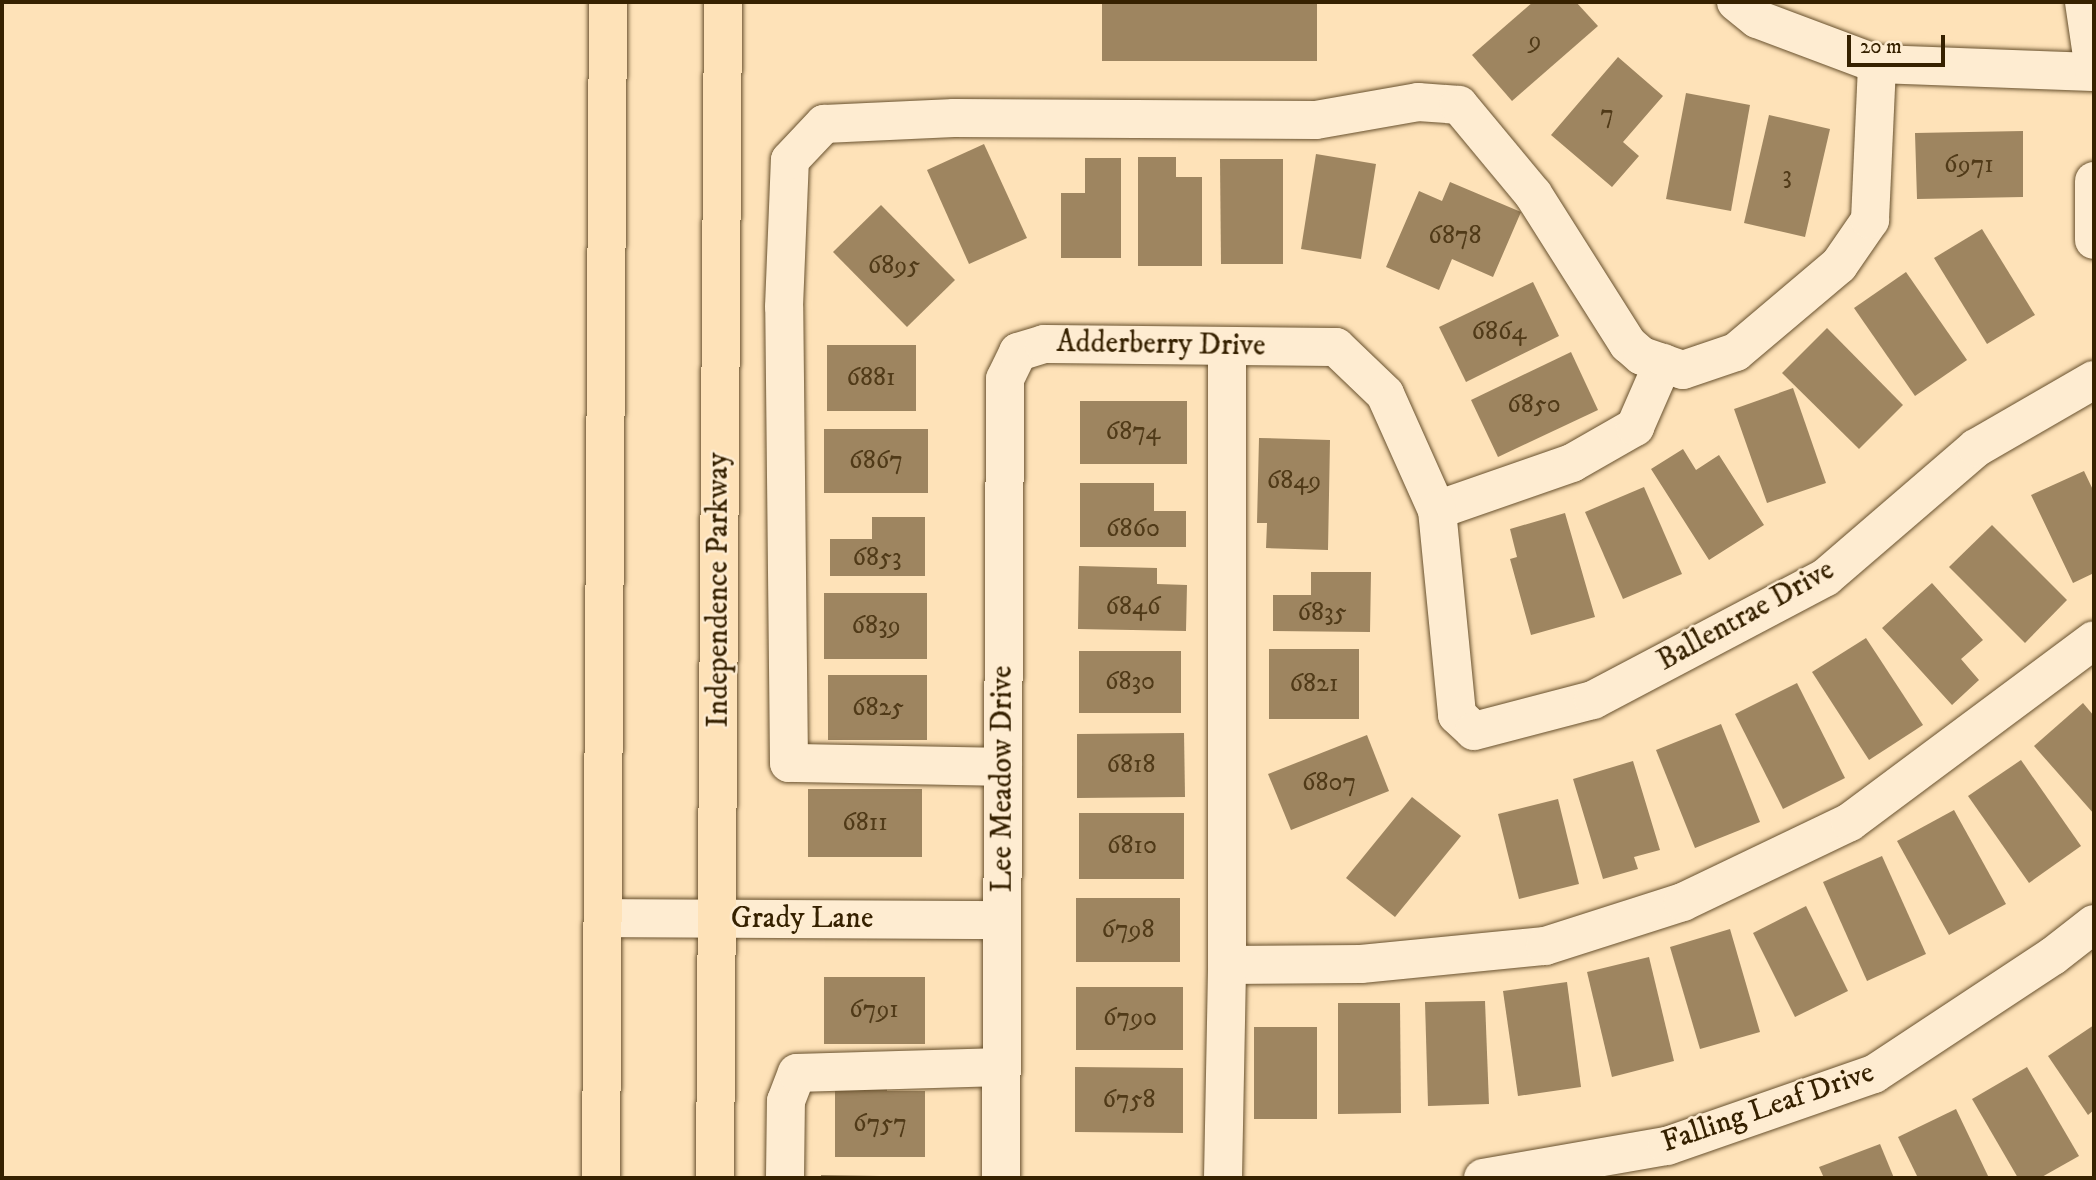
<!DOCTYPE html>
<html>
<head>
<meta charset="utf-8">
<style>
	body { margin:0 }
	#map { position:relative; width:2096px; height:1180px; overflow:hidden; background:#fee2b8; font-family:"IM FELL DW Pica",serif }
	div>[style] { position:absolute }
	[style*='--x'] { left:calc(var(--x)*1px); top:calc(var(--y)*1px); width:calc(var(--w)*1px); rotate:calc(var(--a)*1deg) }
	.building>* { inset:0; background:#9e8560 }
	.roads { filter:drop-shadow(0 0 2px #68512e) drop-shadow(0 0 2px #68512e) }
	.minor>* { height:38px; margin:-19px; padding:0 19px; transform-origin:19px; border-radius:19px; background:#feecd1 }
	.major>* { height:38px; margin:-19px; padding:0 19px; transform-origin:19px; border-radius:19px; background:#fee2b8 }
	span { translate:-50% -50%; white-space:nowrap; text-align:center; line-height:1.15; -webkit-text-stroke:5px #feecd1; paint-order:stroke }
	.number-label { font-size:26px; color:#503a18 }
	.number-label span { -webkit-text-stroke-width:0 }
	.street-label { font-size:30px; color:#362100 }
	.frame { position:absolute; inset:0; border:4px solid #362100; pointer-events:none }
	.scale { position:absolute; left:1847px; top:35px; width:98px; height:32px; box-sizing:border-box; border:4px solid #362100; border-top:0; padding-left:9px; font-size:21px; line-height:24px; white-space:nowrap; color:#362100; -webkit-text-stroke:5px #feecd1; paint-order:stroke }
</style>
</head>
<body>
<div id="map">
	<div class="building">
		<i style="clip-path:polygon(1102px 2px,1317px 2px,1317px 61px,1102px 61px)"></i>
		<i style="clip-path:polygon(1533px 2px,1576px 2px,1598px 26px,1512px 101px,1472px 55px)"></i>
		<i style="clip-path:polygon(1618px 57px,1663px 96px,1623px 142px,1639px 156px,1612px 187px,1551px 135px)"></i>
		<i style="clip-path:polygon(1686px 93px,1750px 105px,1731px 211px,1666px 199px)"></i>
		<i style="clip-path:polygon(1769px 115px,1830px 129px,1805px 237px,1744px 223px)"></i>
		<i style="clip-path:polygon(2023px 131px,2023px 197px,1917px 199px,1915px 133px)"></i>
		<i style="clip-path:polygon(984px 144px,1027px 238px,969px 264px,927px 170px)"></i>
		<i style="clip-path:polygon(1316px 154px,1376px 164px,1361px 259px,1301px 249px)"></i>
		<i style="clip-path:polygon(1138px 157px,1176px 157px,1176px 177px,1202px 177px,1202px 266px,1138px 266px)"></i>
		<i style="clip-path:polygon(1085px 158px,1121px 158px,1121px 258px,1061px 258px,1061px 193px,1085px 193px)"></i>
		<i style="clip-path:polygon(1220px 159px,1283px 159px,1283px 264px,1221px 264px)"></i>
		<i style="clip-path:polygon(1450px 182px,1521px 212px,1493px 277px,1452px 259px,1439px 290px,1386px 267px,1419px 191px,1442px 201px)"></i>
		<i style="clip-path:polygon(881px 205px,955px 280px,907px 327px,833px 252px)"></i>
		<i style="clip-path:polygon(1982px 229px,2035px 315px,1987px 344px,1934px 258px)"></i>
		<i style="clip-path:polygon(1906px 272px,1967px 360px,1915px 396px,1854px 308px)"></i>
		<i style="clip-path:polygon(1533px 282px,1559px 336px,1466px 382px,1439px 327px)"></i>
		<i style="clip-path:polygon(1827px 328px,1903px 405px,1859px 449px,1782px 373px)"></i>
		<i style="clip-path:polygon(827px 345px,916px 345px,916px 411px,827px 411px)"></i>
		<i style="clip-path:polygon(1571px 352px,1598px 410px,1498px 457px,1471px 400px)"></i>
		<i style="clip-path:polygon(1793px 388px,1826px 483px,1767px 503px,1734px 409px)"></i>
		<i style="clip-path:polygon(1080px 401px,1187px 401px,1187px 464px,1080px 464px)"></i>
		<i style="clip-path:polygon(824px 429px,928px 429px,928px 493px,824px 493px)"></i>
		<i style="clip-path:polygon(1259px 438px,1330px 440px,1328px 550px,1266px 548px,1267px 523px,1257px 523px)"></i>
		<i style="clip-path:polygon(1683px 449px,1696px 470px,1719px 455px,1764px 525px,1709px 560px,1651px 469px)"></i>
		<i style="clip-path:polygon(2084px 471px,2094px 492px,2092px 531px,2094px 573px,2073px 583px,2031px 495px)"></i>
		<i style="clip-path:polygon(1080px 483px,1154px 483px,1154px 511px,1186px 511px,1186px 547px,1080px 547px)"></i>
		<i style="clip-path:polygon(1644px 487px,1682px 574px,1623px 599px,1585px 512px)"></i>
		<i style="clip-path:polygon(1565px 513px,1595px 617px,1531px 635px,1510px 559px,1517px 557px,1510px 529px)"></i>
		<i style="clip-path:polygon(872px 517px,925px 517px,925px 576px,830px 576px,830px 539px,872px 539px)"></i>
		<i style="clip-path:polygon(1992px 525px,2067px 600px,2025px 643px,1949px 567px)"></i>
		<i style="clip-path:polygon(1079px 566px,1157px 568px,1157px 584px,1187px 585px,1186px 631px,1078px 629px)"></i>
		<i style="clip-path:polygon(1311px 572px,1371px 572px,1370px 632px,1273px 631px,1273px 595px,1311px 595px)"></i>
		<i style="clip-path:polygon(1932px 583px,1983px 640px,1961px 659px,1979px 680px,1952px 705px,1882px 628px)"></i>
		<i style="clip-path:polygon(824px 593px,927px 593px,927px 659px,824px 659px)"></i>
		<i style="clip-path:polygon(1866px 638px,1923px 725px,1869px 760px,1812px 672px)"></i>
		<i style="clip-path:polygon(1269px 649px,1359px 649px,1359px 719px,1269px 719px)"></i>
		<i style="clip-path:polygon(1079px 651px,1181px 651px,1181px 713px,1079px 713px)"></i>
		<i style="clip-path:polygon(828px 675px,927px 675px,927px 740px,828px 740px)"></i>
		<i style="clip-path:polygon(1797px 683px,1845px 778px,1783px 809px,1735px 714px)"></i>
		<i style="clip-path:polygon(2083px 703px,2094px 716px,2094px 814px,2034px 746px)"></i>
		<i style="clip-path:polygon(1721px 724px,1760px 822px,1695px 848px,1656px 750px)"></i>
		<i style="clip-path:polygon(1184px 733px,1185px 797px,1077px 798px,1077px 734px)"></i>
		<i style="clip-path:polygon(1367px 735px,1389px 791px,1291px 830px,1268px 774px)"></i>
		<i style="clip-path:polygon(2021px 760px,2081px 846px,2029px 883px,1968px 796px)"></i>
		<i style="clip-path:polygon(1633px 761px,1660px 850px,1634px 857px,1638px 869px,1603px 879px,1573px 779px)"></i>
		<i style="clip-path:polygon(808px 789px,922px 789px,922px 857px,808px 857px)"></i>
		<i style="clip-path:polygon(1412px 797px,1461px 836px,1395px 917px,1346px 878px)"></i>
		<i style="clip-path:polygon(1558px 799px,1579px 884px,1519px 899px,1498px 814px)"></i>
		<i style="clip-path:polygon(1954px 810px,2006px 904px,1949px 935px,1897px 841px)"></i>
		<i style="clip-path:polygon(1079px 813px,1184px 813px,1184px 879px,1079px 879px)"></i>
		<i style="clip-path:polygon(1882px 856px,1926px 954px,1867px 981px,1823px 882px)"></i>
		<i style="clip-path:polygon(1076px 898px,1180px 898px,1180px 962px,1076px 962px)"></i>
		<i style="clip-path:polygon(1806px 906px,1848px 991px,1795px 1017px,1753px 933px)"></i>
		<i style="clip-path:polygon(1730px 929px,1760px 1032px,1700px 1049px,1670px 947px)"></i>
		<i style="clip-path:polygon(1649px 957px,1674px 1061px,1612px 1077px,1587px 972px)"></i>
		<i style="clip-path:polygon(824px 977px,925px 977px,925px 1044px,824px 1044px)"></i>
		<i style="clip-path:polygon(1567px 982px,1581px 1087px,1518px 1096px,1503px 991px)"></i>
		<i style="clip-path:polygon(1076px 987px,1183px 987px,1183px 1050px,1076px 1050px)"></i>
		<i style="clip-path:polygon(1485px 1001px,1489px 1104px,1428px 1106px,1425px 1002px)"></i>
		<i style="clip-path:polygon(1338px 1003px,1400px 1003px,1401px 1113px,1338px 1114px)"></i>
		<i style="clip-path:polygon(2094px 1025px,2094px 1110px,2088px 1115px,2048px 1056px)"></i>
		<i style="clip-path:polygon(1254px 1027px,1317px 1027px,1317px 1119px,1254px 1119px)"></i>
		<i style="clip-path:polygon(1075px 1067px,1183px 1068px,1183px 1133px,1075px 1132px)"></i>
		<i style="clip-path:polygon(2027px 1067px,2079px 1156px,2040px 1178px,2018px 1178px,1972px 1099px)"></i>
		<i style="clip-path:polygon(887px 1076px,887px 1091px,925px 1091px,925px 1157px,835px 1157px,835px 1082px)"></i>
		<i style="clip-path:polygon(1956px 1109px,1989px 1178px,1918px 1178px,1898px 1137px)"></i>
		<i style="clip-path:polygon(1880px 1144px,1894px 1178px,1824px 1178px,1819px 1167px)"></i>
		<i style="clip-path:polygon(821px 1175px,880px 1176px,880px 1178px,821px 1178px)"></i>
	</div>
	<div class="roads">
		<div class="minor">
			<i style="--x:1736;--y:2;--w:27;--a:39"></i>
			<i style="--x:1757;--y:19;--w:128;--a:20.6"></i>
			<i style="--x:1877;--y:64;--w:217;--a:2.1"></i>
			<i style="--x:2084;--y:2;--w:69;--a:81.6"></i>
			<i style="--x:2094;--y:181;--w:59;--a:90"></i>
			<i style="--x:1437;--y:510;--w:143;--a:-19.2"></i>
			<i style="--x:1572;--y:463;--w:73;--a:-29.7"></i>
			<i style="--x:1635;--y:427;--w:70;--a:-66.4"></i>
			<i style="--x:1003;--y:767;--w:214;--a:-178.9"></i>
			<i style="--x:789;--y:763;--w:456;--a:-90.6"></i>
			<i style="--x:784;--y:307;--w:147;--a:-87.7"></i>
			<i style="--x:790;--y:160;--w:50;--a:-46.6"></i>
			<i style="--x:824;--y:124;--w:130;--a:-2.6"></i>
			<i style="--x:954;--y:118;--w:362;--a:0.3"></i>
			<i style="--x:1316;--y:120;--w:104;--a:-10"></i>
			<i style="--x:1418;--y:102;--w:41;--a:4.2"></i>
			<i style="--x:1459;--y:105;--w:116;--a:50.3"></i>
			<i style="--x:1533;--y:194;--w:178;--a:57.7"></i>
			<i style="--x:1628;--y:344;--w:18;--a:41"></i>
			<i style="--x:1642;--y:356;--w:43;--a:18.9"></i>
			<i style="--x:1683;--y:370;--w:56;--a:-18.8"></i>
			<i style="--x:1736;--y:352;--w:135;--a:-40.2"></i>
			<i style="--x:1839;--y:265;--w:55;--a:-55.4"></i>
			<i style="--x:1870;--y:220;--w:156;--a:-87.4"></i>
			<i style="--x:603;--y:918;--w:399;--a:0.3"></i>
			<i style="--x:1227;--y:965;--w:134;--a:-0.4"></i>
			<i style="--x:1361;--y:964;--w:185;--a:-5.6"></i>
			<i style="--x:1545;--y:946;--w:145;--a:-17.7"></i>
			<i style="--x:1683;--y:902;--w:185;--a:-25.6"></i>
			<i style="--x:1850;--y:822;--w:304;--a:-36.7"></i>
			<i style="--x:785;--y:1178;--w:77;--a:-89.3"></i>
			<i style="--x:786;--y:1101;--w:30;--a:-69"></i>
			<i style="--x:797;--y:1073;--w:204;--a:-1.7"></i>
			<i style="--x:1001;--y:1178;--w:799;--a:-89.71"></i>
			<i style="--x:1005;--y:379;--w:30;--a:-64"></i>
			<i style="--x:1018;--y:352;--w:27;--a:-17"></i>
			<i style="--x:1044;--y:344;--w:292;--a:0.6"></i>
			<i style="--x:1336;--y:347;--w:68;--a:43.8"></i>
			<i style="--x:1385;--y:394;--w:127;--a:65.9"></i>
			<i style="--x:1437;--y:510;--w:206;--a:84.4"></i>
			<i style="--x:1457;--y:715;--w:23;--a:43"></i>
			<i style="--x:1474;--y:731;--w:123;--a:-14.6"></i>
			<i style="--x:1593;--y:700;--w:263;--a:-27.8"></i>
			<i style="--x:1826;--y:577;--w:198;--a:-40.7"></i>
			<i style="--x:1976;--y:448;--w:136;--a:-30"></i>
			<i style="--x:1223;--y:1178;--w:213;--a:-88.9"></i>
			<i style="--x:1227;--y:965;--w:619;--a:-90"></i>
			<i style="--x:1483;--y:1178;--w:187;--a:-9.9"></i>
			<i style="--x:1667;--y:1146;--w:219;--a:-19.2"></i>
			<i style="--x:1874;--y:1074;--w:214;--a:-33.4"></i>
			<i style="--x:2053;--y:956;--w:52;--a:-38"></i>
		</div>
		<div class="major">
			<i style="--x:601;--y:1178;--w:1176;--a:-89.66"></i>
			<i style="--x:715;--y:1178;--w:1176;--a:-89.61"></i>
		</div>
	</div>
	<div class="number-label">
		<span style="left:1535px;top:41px">9</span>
		<span style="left:1607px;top:115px">7</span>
		<span style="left:1969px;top:165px">6971</span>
		<span style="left:1787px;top:176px">3</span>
		<span style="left:1455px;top:236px">6878</span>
		<span style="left:894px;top:266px">6895</span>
		<span style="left:1499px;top:332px">6864</span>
		<span style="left:871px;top:378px">6881</span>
		<span style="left:1534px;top:405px">6850</span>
		<span style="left:1133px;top:432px">6874</span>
		<span style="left:876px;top:461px">6867</span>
		<span style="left:1294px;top:481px">6849</span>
		<span style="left:1133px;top:529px">6860</span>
		<span style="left:877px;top:558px">6853</span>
		<span style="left:1133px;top:607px">6846</span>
		<span style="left:1322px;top:613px">6835</span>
		<span style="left:876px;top:626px">6839</span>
		<span style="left:1130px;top:682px">6830</span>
		<span style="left:1314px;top:684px">6821</span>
		<span style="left:878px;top:708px">6825</span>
		<span style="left:1131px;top:765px">6818</span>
		<span style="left:1329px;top:783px">6807</span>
		<span style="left:865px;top:823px">6811</span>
		<span style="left:1132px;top:846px">6810</span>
		<span style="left:1128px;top:930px">6798</span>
		<span style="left:874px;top:1010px">6791</span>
		<span style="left:1130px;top:1018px">6790</span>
		<span style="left:1129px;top:1100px">6758</span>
		<span style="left:880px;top:1124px">6757</span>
	</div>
	<div class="street-label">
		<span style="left:1161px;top:345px;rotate:1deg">Adderberry Drive</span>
		<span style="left:719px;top:590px;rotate:-90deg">Independence Parkway</span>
		<span style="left:1746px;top:616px;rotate:-29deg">Ballentrae Drive</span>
		<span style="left:1003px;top:779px;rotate:-90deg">Lee Meadow Drive</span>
		<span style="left:802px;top:919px">Grady Lane</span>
		<span style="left:1768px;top:1108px;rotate:-19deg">Falling Leaf Drive</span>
	</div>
	<div class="frame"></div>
	<div class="scale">20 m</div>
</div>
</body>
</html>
